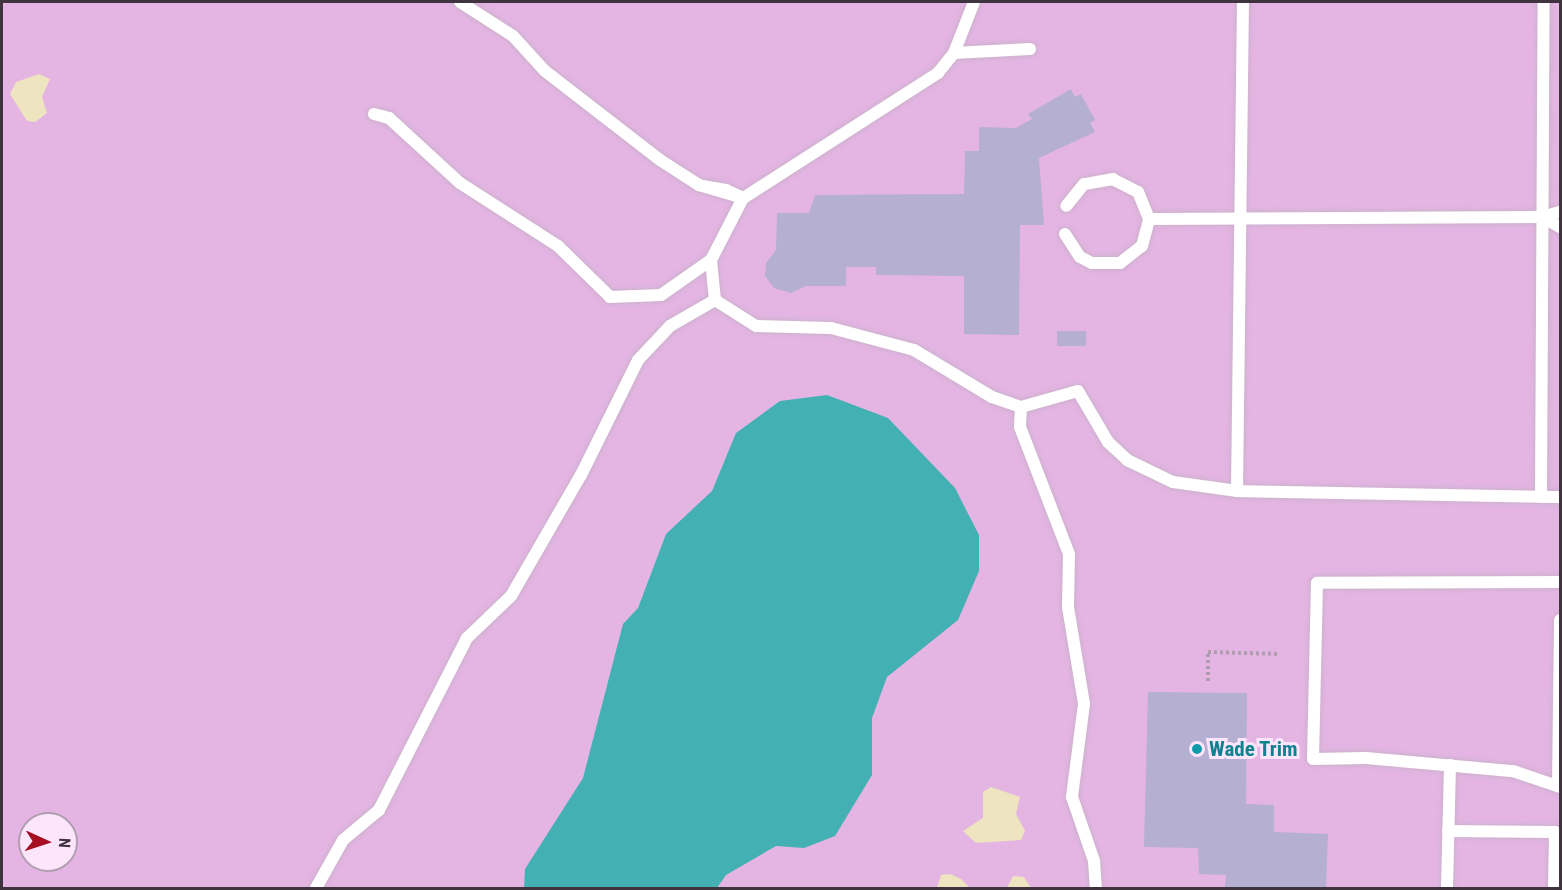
<!DOCTYPE html>
<html>
<head>
<meta charset="utf-8">
<style>
	body { margin:0 }
	#map { position:relative; width:1562px; height:890px; overflow:hidden; background:#fde5fc; font-family:"Roboto Condensed",sans-serif }
	div>[style] { position:absolute }
	[style*='--x'] { left:calc(var(--x)*1px); top:calc(var(--y)*1px); width:calc(var(--w)*1px); rotate:calc(var(--a)*1deg) }
	.green>* { inset:0; background:#e4b5e3 }
	.sand>* { inset:0; background:#eee4bf }
	.water>* { inset:0; background:#43b0b3 }
	.building>* { inset:0; background:#b5afd2 }
	.path>* { height:4px; margin-top:-2px; transform-origin:0; background:repeating-linear-gradient(90deg,#af9daf 0 3px,transparent 0 6px) }
	.roads { filter:drop-shadow(0 0 2px #cdb1cd) drop-shadow(0 0 2px #cdb1cd) }
	.lane>* { height:12px; margin:-6px; padding:0 6px; transform-origin:6px; border-radius:6px; background:#fff }
	.dots>* { width:16px; height:16px; translate:-50% -50%; box-sizing:border-box; border:3px solid #fde5fc; border-radius:50% }
	span { translate:-50% -50%; white-space:nowrap; text-align:center; line-height:1.15; -webkit-text-stroke:6px #fde5fc; paint-order:stroke }
	.culture-label { font-size:21px; color:#0d838f; font-weight:700 }
	.left { translate:0 -50%; text-align:left }
	.frame { position:absolute; inset:0; border:3px solid #3e333e; pointer-events:none }
	.north { position:absolute; left:18px; top:812px; width:60px; height:60px; box-sizing:border-box; background:#fde5fc; border:2px solid #b19eb0; border-radius:50%; rotate:93deg; font-size:16px; font-weight:700; line-height:24px; text-align:center; color:#3e333e }
	.north::after { content:''; display:block; margin:auto; width:21px; height:27px; background:#a60e22; clip-path:polygon(50% 0,100% 100%,50% 72%,0 100%) }
</style>
</head>
<body>
<div id="map">
	<div class="green">
		<i style="clip-path:polygon(evenodd,2px 2px,1560px 2px,1560px 888px,2px 888px,2px 2px,30px 824px,66px 824px,66px 860px,30px 860px,30px 824px)"></i>
	</div>
	<div class="sand">
		<i style="clip-path:polygon(39px 74px,50px 79px,42px 97px,47px 113px,35px 122px,27px 121px,10px 94px,16px 82px)"></i>
		<i style="clip-path:polygon(991px 787px,1020px 797px,1016px 814px,1025px 831px,1021px 840px,976px 843px,963px 831px,983px 818px,983px 792px)"></i>
		<i style="clip-path:polygon(950px 874px,961px 879px,970px 888px,937px 888px,941px 875px)"></i>
		<i style="clip-path:polygon(1013px 876px,1024px 877px,1031px 888px,1007px 888px)"></i>
	</div>
	<div class="water">
		<i style="clip-path:polygon(827px 395px,888px 418px,955px 488px,979px 535px,979px 571px,958px 620px,887px 677px,872px 718px,872px 775px,835px 836px,804px 848px,776px 846px,726px 875px,717px 888px,524px 888px,525px 869px,583px 778px,623px 624px,638px 608px,666px 534px,712px 491px,736px 433px,780px 401px)"></i>
	</div>
	<div class="building">
		<i style="clip-path:polygon(1071px 89px,1075px 97px,1081px 94px,1095px 120px,1090px 123px,1095px 132px,1039px 158px,1044px 225px,1020px 225px,1019px 335px,964px 334px,964px 276px,876px 275px,876px 267px,846px 267px,846px 286px,806px 286px,791px 293px,774px 288px,765px 276px,766px 263px,776px 250px,777px 213px,809px 213px,815px 195px,964px 194px,965px 151px,979px 151px,979px 127px,1016px 128px,1032px 119px,1028px 114px)"></i>
		<i style="clip-path:polygon(1057px 331px,1086px 331px,1086px 346px,1057px 346px)"></i>
		<i style="clip-path:polygon(1148px 692px,1247px 693px,1246px 804px,1274px 805px,1274px 832px,1328px 834px,1326px 888px,1225px 888px,1226px 875px,1199px 874px,1198px 848px,1144px 847px)"></i>
	</div>
	<div class="path">
		<i style="--x:1208;--y:681;--w:29;--a:-90"></i>
		<i style="--x:1208;--y:652;--w:71;--a:1.6"></i>
	</div>
	<div class="roads">
		<div class="lane">
			<i style="--x:460;--y:2;--w:63;--a:32.7"></i>
			<i style="--x:513;--y:36;--w:47;--a:47.6"></i>
			<i style="--x:545;--y:71;--w:145;--a:37.7"></i>
			<i style="--x:660;--y:160;--w:46;--a:32.7"></i>
			<i style="--x:699;--y:185;--w:46;--a:16.5"></i>
			<i style="--x:743;--y:198;--w:19;--a:-155"></i>
			<i style="--x:726;--y:190;--w:27;--a:-170"></i>
			<i style="--x:1030;--y:49;--w:76;--a:177"></i>
			<i style="--x:954;--y:53;--w:26;--a:129"></i>
			<i style="--x:938;--y:73;--w:232;--a:147.3"></i>
			<i style="--x:743;--y:198;--w:70;--a:117.3"></i>
			<i style="--x:711;--y:260;--w:40;--a:84.3"></i>
			<i style="--x:715;--y:300;--w:49;--a:32.4"></i>
			<i style="--x:756;--y:326;--w:75;--a:1.5"></i>
			<i style="--x:831;--y:328;--w:86;--a:14.8"></i>
			<i style="--x:914;--y:350;--w:91;--a:31.1"></i>
			<i style="--x:992;--y:397;--w:31;--a:19"></i>
			<i style="--x:1021;--y:407;--w:59;--a:-15.7"></i>
			<i style="--x:1078;--y:391;--w:59;--a:59.5"></i>
			<i style="--x:1108;--y:442;--w:26;--a:43"></i>
			<i style="--x:1127;--y:460;--w:51;--a:25.6"></i>
			<i style="--x:1173;--y:482;--w:65;--a:8"></i>
			<i style="--x:1237;--y:491;--w:323;--a:1.1"></i>
			<i style="--x:954;--y:53;--w:55;--a:-68.6"></i>
			<i style="--x:374;--y:114;--w:16;--a:15"></i>
			<i style="--x:389;--y:118;--w:96;--a:42.5"></i>
			<i style="--x:460;--y:183;--w:117;--a:32.7"></i>
			<i style="--x:558;--y:246;--w:73;--a:44.4"></i>
			<i style="--x:610;--y:297;--w:51;--a:-2.2"></i>
			<i style="--x:661;--y:295;--w:61;--a:-35"></i>
			<i style="--x:1542;--y:217;--w:21;--a:29"></i>
			<i style="--x:1149;--y:219;--w:393;--a:-0.3"></i>
			<i style="--x:1542;--y:217;--w:19;--a:-16"></i>
			<i style="--x:1065;--y:234;--w:27;--a:57"></i>
			<i style="--x:1080;--y:257;--w:13;--a:27"></i>
			<i style="--x:1092;--y:263;--w:28;--a:0"></i>
			<i style="--x:1120;--y:263;--w:28;--a:-38"></i>
			<i style="--x:1142;--y:246;--w:28;--a:-75"></i>
			<i style="--x:1149;--y:219;--w:29;--a:-112"></i>
			<i style="--x:1138;--y:192;--w:28;--a:-153"></i>
			<i style="--x:1113;--y:179;--w:29;--a:170"></i>
			<i style="--x:1084;--y:184;--w:28;--a:129"></i>
			<i style="--x:1021;--y:407;--w:20;--a:93"></i>
			<i style="--x:1020;--y:427;--w:136;--a:68.9"></i>
			<i style="--x:1069;--y:554;--w:53;--a:91.1"></i>
			<i style="--x:1068;--y:607;--w:98;--a:80.6"></i>
			<i style="--x:1084;--y:704;--w:94;--a:97.4"></i>
			<i style="--x:1072;--y:797;--w:68;--a:71"></i>
			<i style="--x:1094;--y:861;--w:27;--a:86"></i>
			<i style="--x:1237;--y:491;--w:489;--a:-89.3"></i>
			<i style="--x:1541;--y:497;--w:495;--a:-89.7"></i>
			<i style="--x:1560;--y:582;--w:243;--a:179.8"></i>
			<i style="--x:1317;--y:583;--w:176;--a:91.3"></i>
			<i style="--x:1313;--y:759;--w:53;--a:-1.1"></i>
			<i style="--x:1366;--y:758;--w:148;--a:5.1"></i>
			<i style="--x:1513;--y:771;--w:50;--a:18.8"></i>
			<i style="--x:1558;--y:786;--w:166;--a:-89.3"></i>
			<i style="--x:1448;--y:831;--w:107;--a:0.5"></i>
			<i style="--x:1555;--y:832;--w:56;--a:91"></i>
			<i style="--x:316;--y:888;--w:55;--a:-60.6"></i>
			<i style="--x:343;--y:840;--w:47;--a:-39.8"></i>
			<i style="--x:379;--y:810;--w:193;--a:-62.9"></i>
			<i style="--x:467;--y:638;--w:61;--a:-43.7"></i>
			<i style="--x:511;--y:596;--w:140;--a:-60"></i>
			<i style="--x:581;--y:475;--w:128;--a:-63.6"></i>
			<i style="--x:638;--y:360;--w:47;--a:-46.7"></i>
			<i style="--x:670;--y:326;--w:52;--a:-30"></i>
			<i style="--x:1447;--y:888;--w:123;--a:-88.6"></i>
		</div>
	</div>
	<div class="dots">
		<i style="left:1197px;top:749px;background:#0f9aa8"></i>
	</div>
	<div class="culture-label">
		<span class="left" style="left:1209px;top:749px">Wade Trim</span>
	</div>
	<div class="frame"></div>
	<div class="north">N</div>
</div>
</body>
</html>
